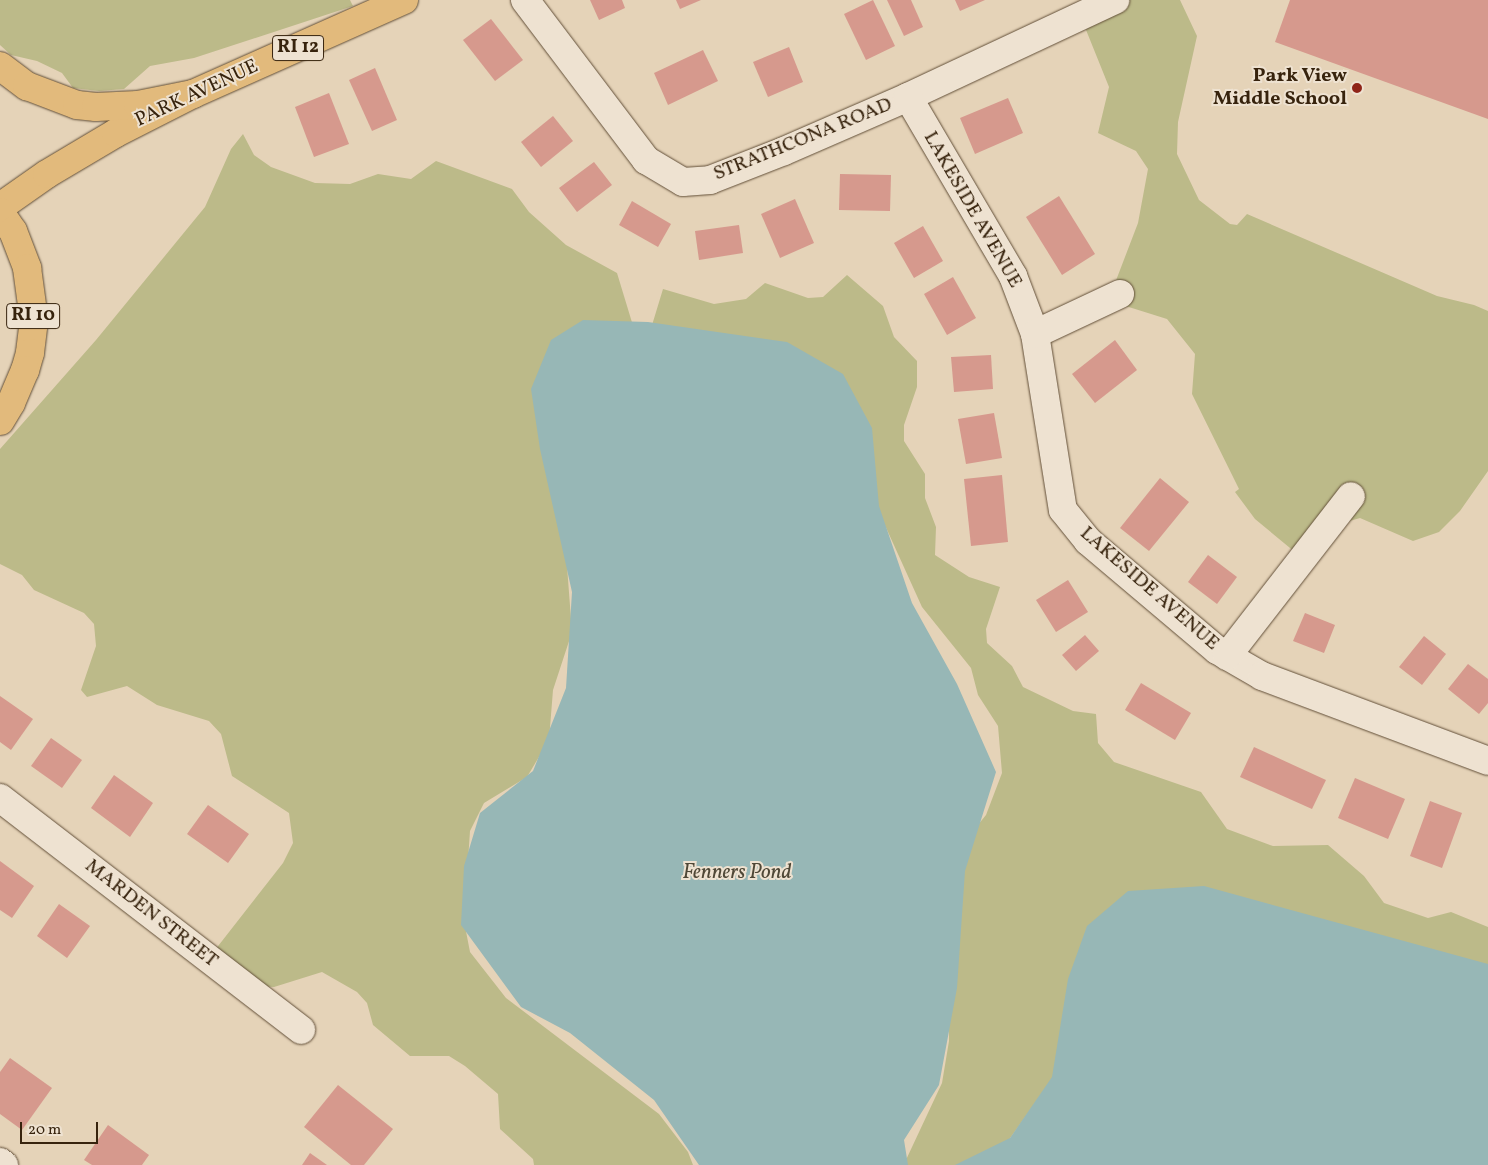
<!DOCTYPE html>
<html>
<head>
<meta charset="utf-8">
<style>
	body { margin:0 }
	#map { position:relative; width:1488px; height:1165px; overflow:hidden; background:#e5d3b8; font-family:Vollkorn,serif }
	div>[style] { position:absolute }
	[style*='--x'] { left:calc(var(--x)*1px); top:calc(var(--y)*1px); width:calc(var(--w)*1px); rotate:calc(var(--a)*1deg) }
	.green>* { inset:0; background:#bcba89 }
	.water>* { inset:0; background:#97b7b6 }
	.building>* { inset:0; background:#d6998d }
	.roads { filter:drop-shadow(0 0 1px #624f38) drop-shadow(0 0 1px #624f38) }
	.minor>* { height:28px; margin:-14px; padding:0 14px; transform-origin:14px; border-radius:14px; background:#eee2d1 }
	.major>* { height:28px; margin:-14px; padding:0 14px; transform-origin:14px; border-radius:14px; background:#e2ba7c }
	.highway>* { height:28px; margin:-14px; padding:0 14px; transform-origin:14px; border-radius:14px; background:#e2ba7c }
	.dots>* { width:14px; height:14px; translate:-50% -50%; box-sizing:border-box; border:2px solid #eee2d1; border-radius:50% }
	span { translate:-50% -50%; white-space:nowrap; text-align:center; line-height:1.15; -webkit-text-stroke:4px #eee2d1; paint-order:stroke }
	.shield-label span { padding:1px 4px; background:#eee2d1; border:1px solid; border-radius:4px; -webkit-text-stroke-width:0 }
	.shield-label { font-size:19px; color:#37230d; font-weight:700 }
	.poi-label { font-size:20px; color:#37230d; font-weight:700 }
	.right { translate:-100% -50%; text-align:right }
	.street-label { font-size:20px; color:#37230d }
	.water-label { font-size:21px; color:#4f4837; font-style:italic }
	.scale { position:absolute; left:20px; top:1122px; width:78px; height:22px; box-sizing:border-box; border:2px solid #37230d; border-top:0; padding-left:6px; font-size:15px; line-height:18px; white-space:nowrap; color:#37230d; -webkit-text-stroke:4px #eee2d1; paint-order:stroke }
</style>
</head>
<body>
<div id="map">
	<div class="green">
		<i style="clip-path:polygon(0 0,350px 0,353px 6px,194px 58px,150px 66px,124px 89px,99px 91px,73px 88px,62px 73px,37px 61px,11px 55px,0 45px)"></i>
		<i style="clip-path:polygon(1109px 0,1180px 0,1197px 36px,1178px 122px,1177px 154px,1199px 200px,1230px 224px,1237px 225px,1247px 214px,1437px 296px,1474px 305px,1488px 311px,1488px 471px,1460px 511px,1439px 532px,1413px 541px,1360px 518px,1346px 522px,1307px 562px,1255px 519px,1235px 492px,1239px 489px,1192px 394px,1195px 354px,1167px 319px,1116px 303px,1107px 304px,1138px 223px,1148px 169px,1136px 151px,1098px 133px,1109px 87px,1080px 15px)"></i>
		<i style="clip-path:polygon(243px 134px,254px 155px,271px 167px,315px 183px,350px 184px,378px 174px,411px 179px,436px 161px,512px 189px,529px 212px,566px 245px,617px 273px,634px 329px,566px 553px,572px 632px,553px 690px,549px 740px,527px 777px,484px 803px,470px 831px,464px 921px,470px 952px,506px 998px,659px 1114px,688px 1152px,693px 1165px,534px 1165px,533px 1159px,500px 1129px,498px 1094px,465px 1066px,449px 1056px,410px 1056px,373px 1025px,367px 1003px,357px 992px,322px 972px,274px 987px,260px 986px,215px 950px,283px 863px,293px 843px,289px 813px,232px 776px,221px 734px,209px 721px,157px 705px,127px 686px,87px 697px,81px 690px,96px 646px,94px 624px,84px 613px,34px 590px,22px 575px,0 564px,0 449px,96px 340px,205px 207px,231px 149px)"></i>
		<i style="clip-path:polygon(847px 275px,883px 306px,894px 337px,917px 361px,917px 387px,904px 425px,904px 441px,925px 474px,925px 498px,936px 527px,935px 555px,969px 577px,1000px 587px,986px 629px,987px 643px,1012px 666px,1023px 687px,1073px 711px,1096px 714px,1098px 743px,1114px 762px,1201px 792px,1227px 829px,1273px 846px,1328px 845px,1364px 876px,1384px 903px,1428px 918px,1451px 912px,1488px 927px,1488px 981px,1064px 1062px,991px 1165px,906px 1165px,905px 1162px,942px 1083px,949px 1041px,949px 978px,959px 848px,986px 815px,1002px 773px,998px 726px,978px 695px,971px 668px,922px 607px,859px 468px,649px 335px,663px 289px,714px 304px,746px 299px,765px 283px,808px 298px,823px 297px)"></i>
	</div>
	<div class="water">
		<i style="clip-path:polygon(583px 320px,648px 322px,787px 342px,843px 374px,872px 428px,879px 506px,912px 603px,957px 684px,996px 772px,965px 871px,957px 988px,939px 1085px,904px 1140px,908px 1165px,699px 1165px,654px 1100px,570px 1033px,521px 1007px,461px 925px,464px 866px,480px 813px,533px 771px,566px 688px,572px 592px,540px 449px,531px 389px,551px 340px)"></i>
		<i style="clip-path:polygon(1204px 886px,1488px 964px,1488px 1165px,955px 1165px,1010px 1138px,1052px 1077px,1068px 979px,1087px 926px,1128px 891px)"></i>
	</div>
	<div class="building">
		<i style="clip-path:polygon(590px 0,622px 0,625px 8px,599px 20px)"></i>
		<i style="clip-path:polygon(676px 0,701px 0,680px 9px)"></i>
		<i style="clip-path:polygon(873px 0,895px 46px,866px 60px,844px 14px)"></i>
		<i style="clip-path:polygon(887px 0,911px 0,923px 27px,904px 36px)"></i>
		<i style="clip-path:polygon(955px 0,985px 0,960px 11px)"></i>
		<i style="clip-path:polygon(1290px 0,1488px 0,1488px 119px,1275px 42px)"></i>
		<i style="clip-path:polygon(491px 19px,523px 60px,495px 81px,463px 40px)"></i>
		<i style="clip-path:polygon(789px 47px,803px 82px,768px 97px,753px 62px)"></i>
		<i style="clip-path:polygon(703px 50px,718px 81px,668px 105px,654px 73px)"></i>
		<i style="clip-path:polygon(375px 68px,397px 120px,372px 131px,349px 80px)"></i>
		<i style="clip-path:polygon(329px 93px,349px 144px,314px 157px,295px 107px)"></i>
		<i style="clip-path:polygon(1008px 98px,1023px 133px,975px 154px,960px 118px)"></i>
		<i style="clip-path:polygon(553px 116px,573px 141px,541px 167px,521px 142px)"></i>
		<i style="clip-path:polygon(594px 162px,612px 185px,577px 212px,559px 188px)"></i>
		<i style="clip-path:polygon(840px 174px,891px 175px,890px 211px,839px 210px)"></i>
		<i style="clip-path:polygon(1059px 196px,1095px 254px,1062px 275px,1026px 217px)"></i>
		<i style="clip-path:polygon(795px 199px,814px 243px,780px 258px,761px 214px)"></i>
		<i style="clip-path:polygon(632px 201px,671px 224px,658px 247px,619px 225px)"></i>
		<i style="clip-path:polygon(739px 225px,743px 253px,699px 260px,695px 231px)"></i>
		<i style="clip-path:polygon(923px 226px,943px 261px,914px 278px,894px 243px)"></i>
		<i style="clip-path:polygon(953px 277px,976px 318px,947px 335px,924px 294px)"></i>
		<i style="clip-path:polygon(1115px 340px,1137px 370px,1095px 403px,1072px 374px)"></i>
		<i style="clip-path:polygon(991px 355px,993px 389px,954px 392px,951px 357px)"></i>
		<i style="clip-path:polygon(994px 413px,1002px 458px,966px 464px,958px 419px)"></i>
		<i style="clip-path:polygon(1002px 475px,1008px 542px,971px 546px,964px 479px)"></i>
		<i style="clip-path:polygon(1160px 478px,1189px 502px,1149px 551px,1120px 528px)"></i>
		<i style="clip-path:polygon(1208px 555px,1237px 577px,1217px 604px,1188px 582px)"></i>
		<i style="clip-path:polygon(1068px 580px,1088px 612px,1056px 632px,1036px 600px)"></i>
		<i style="clip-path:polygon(1305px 613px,1335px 625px,1324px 653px,1293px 641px)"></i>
		<i style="clip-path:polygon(1085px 635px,1099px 651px,1076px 671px,1062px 655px)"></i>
		<i style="clip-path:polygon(1424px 636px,1446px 654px,1422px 685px,1399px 667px)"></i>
		<i style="clip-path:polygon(1468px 664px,1488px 679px,1488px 703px,1479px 714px,1448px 689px)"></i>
		<i style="clip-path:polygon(1141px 683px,1191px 713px,1175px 740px,1125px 710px)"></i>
		<i style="clip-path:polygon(0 696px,33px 719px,11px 750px,0 742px)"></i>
		<i style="clip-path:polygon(51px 738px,82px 760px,62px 788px,31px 766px)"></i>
		<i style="clip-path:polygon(1254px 747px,1326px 780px,1312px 809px,1240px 777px)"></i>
		<i style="clip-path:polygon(114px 775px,153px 803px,130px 837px,91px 808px)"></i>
		<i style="clip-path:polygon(1355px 778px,1405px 799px,1388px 839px,1338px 818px)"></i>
		<i style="clip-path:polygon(1430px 801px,1462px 813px,1442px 868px,1410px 856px)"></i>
		<i style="clip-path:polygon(208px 805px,249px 834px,228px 863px,187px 834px)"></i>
		<i style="clip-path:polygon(0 861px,34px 886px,12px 918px,0 910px)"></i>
		<i style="clip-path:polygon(59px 904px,90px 926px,67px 958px,37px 936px)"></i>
		<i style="clip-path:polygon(10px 1058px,52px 1088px,22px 1130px,0 1114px,0 1072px)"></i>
		<i style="clip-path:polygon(338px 1085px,393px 1129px,364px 1165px,351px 1165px,304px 1127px)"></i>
		<i style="clip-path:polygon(108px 1125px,149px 1155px,142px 1165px,92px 1165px,84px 1160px)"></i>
		<i style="clip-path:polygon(310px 1153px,327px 1165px,302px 1165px)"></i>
	</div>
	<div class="roads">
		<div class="minor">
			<i style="--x:525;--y:0;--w:201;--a:52.9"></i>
			<i style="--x:646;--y:160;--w:43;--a:30.7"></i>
			<i style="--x:683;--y:182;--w:27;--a:-4"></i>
			<i style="--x:710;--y:180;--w:79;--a:-21.4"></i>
			<i style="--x:784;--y:151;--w:135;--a:-23.5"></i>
			<i style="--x:908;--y:97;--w:229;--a:-25.1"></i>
			<i style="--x:908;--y:97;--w:208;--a:59.6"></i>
			<i style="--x:1013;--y:276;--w:62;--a:69.2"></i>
			<i style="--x:1035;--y:334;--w:178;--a:81"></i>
			<i style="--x:1063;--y:510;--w:40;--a:51"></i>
			<i style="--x:1088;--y:541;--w:169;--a:40.2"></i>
			<i style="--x:1217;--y:650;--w:52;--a:30"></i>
			<i style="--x:1262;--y:676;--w:241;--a:20.6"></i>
			<i style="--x:1035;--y:334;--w:94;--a:-25.2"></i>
			<i style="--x:1227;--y:656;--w:202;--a:-52.2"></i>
			<i style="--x:0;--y:798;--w:380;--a:37.6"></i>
			<i style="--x:0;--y:1162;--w:5;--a:37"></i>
		</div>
		<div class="major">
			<i style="--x:0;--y:207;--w:57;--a:-35.1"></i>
			<i style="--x:47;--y:174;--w:80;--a:-30.7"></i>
			<i style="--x:116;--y:133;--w:86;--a:-26.9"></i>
			<i style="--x:193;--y:94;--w:231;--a:-24"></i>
		</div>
		<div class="highway">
			<i style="--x:0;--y:66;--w:34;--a:37"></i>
			<i style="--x:27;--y:86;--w:53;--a:20.8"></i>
			<i style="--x:77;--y:105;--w:19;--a:6"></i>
			<i style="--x:96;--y:107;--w:42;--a:-2.7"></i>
			<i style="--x:138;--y:105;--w:56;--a:-11.3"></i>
			<i style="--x:0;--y:212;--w:23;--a:56"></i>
			<i style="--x:13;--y:231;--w:40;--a:69"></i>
			<i style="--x:27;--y:268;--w:52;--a:82.3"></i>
			<i style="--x:34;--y:320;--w:33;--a:97"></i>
			<i style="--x:30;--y:353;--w:18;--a:106"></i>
			<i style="--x:25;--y:370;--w:36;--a:113"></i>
			<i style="--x:11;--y:403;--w:21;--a:121"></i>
		</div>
	</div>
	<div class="dots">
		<i style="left:1357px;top:88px;background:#8f2418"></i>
	</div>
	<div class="shield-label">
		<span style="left:298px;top:48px">RI 12</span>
		<span style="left:33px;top:316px">RI 10</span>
	</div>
	<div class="poi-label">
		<span class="right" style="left:1347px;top:88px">Park View<br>Middle School</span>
	</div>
	<div class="street-label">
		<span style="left:197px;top:94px;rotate:-25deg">PARK AVENUE</span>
		<span style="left:803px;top:140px;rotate:-22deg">STRATHCONA ROAD</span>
		<span style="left:972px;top:210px;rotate:60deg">LAKESIDE AVENUE</span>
		<span style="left:1149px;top:589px;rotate:41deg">LAKESIDE AVENUE</span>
		<span style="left:151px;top:914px;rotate:38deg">MARDEN STREET</span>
	</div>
	<div class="water-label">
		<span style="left:737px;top:873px">Fenners Pond</span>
	</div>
	<div class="scale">20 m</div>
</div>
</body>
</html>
